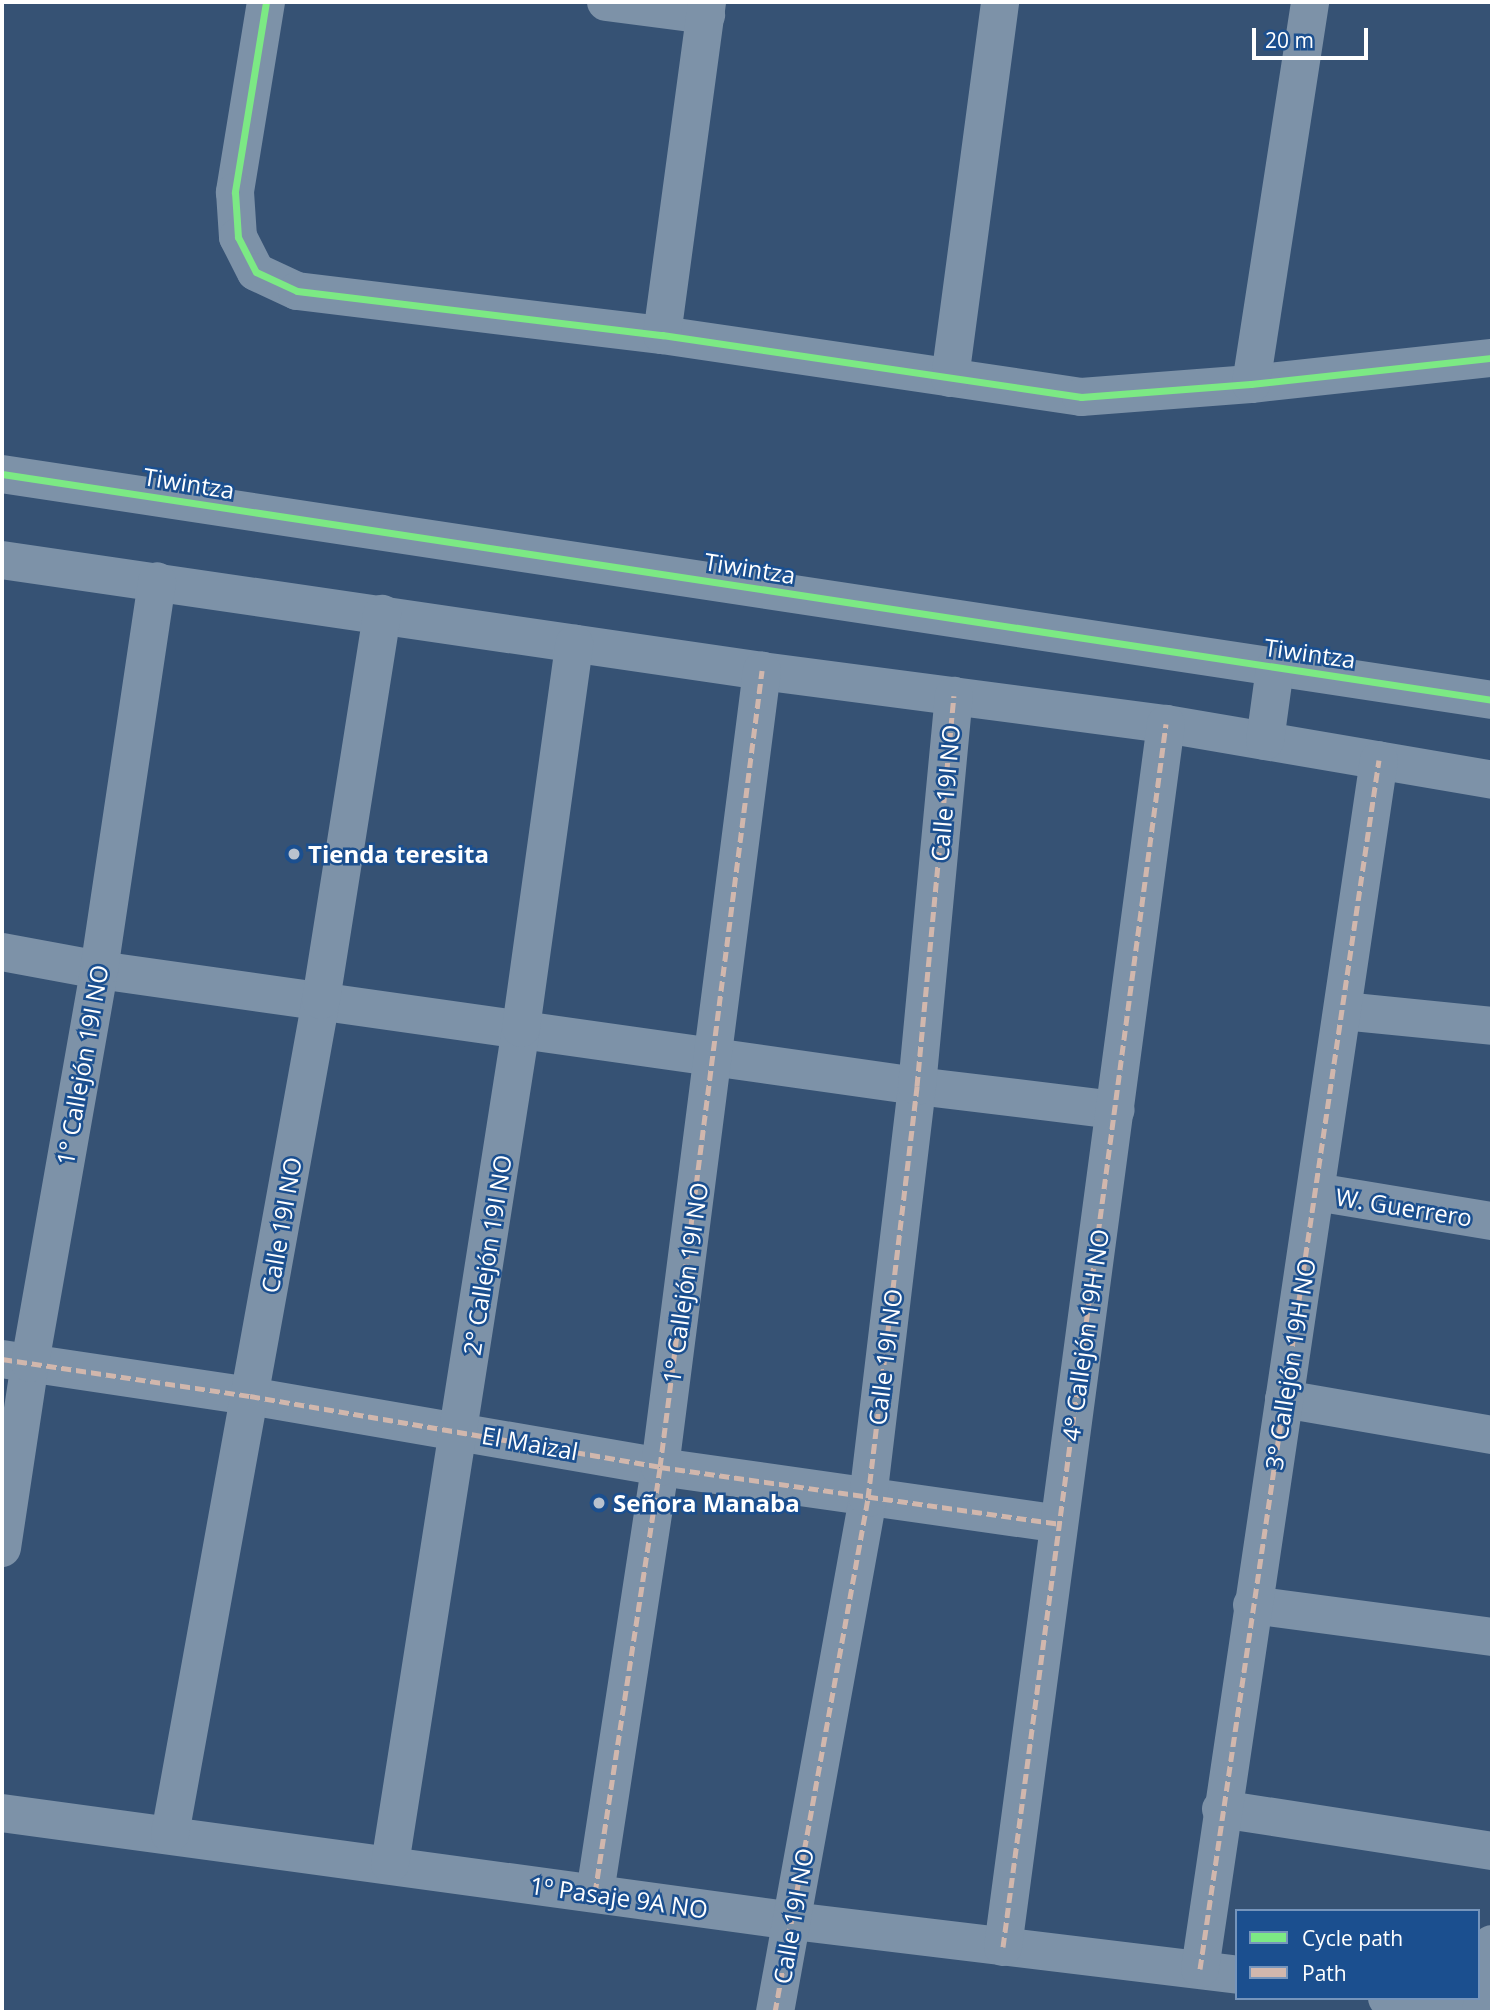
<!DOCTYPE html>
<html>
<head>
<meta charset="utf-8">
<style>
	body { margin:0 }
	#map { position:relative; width:1494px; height:2014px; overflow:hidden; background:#365274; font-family:"Open Sans",sans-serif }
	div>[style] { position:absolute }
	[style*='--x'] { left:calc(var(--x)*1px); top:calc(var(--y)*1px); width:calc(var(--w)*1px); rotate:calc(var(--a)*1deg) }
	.minor>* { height:38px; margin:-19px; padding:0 19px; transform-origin:19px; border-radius:19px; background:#7d92a8 }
	.quiet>* { height:5px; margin-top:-2.5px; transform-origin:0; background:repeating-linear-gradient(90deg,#d1b7ad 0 10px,transparent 0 15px) }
	.cycleway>* { height:7px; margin:-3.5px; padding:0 3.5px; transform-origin:3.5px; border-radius:3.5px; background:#7ce984 }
	.dots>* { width:19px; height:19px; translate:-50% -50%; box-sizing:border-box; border:4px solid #1b4f8f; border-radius:50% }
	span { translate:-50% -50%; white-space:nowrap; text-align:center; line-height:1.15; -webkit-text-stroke:5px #1b4f8f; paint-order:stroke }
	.street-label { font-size:24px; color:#fff }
	.poi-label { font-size:24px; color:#fff; font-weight:700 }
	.left { translate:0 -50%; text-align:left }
	.frame { position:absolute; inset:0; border:4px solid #fff; pointer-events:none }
	.legend { position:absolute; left:1235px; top:1909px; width:245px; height:91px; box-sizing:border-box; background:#1b4f8f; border:2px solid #7695bc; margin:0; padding:9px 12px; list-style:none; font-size:21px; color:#fff }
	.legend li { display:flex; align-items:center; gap:14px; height:35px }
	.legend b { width:35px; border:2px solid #7695bc }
	.scale { position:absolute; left:1252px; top:28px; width:116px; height:32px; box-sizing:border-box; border:4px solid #fff; border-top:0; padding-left:9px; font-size:21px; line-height:24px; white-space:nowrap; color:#fff; -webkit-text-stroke:5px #1b4f8f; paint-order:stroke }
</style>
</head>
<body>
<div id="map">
	<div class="minor">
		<i style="--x:266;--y:2;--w:193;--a:99.3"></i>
		<i style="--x:235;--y:192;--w:45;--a:86.2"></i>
		<i style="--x:238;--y:237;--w:39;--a:63"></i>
		<i style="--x:256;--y:272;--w:45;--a:24.9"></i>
		<i style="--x:297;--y:291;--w:368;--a:6.9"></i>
		<i style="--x:662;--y:335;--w:424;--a:8.4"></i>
		<i style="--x:1081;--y:397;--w:170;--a:-4.4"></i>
		<i style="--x:1251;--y:384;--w:242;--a:-6.2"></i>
		<i style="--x:606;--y:2;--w:101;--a:7.4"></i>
		<i style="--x:662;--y:335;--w:336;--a:-82.3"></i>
		<i style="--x:950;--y:378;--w:379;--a:-82.4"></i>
		<i style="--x:1251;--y:384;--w:387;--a:-81.2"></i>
		<i style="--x:2;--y:474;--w:1507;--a:8.62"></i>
		<i style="--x:2;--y:560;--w:768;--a:8.31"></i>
		<i style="--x:762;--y:671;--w:407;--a:7.5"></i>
		<i style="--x:1166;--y:724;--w:331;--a:9.7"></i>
		<i style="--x:1265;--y:741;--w:74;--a:-82.2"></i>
		<i style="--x:2;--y:952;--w:99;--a:10.5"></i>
		<i style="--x:99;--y:970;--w:826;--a:8.07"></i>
		<i style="--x:917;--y:1086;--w:200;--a:6.9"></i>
		<i style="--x:1343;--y:1011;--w:150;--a:5.7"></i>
		<i style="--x:1316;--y:1192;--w:178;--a:9.4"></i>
		<i style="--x:2;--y:1359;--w:251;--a:8.5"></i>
		<i style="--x:250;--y:1396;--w:416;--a:9.8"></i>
		<i style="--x:660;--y:1467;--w:403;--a:8.1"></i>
		<i style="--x:1284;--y:1399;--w:211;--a:9.8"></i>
		<i style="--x:2;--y:1548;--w:187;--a:-81.4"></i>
		<i style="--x:30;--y:1363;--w:399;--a:-80"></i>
		<i style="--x:99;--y:970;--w:393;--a:-81.5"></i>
		<i style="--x:1252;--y:1605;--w:242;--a:7.6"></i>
		<i style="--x:1221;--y:1809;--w:274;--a:8.8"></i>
		<i style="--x:2;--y:1813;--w:798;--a:7.77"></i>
		<i style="--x:793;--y:1921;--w:447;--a:6.9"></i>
		<i style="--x:170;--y:1834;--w:848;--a:-79.74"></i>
		<i style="--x:321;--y:1000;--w:391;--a:-81"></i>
		<i style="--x:390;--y:1864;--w:846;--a:-81.09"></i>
		<i style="--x:521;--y:1028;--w:388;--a:-82.1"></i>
		<i style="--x:595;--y:1893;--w:431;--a:-81.3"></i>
		<i style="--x:660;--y:1467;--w:803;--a:-82.7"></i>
		<i style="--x:1003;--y:1947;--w:1234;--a:-82.41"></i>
		<i style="--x:1200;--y:1969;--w:1222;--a:-81.58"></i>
		<i style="--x:1387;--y:1998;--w:90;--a:8.9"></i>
		<i style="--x:775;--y:2012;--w:522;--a:-79.74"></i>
		<i style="--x:868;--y:1498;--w:415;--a:-83.2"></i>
		<i style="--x:917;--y:1086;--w:392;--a:-84.6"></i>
		<i style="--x:1481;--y:2012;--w:69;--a:-80.8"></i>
	</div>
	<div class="quiet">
		<i style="--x:2;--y:1359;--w:251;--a:8.5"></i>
		<i style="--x:250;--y:1396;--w:416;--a:9.8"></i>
		<i style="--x:660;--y:1467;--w:403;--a:8.1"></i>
		<i style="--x:595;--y:1893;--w:431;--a:-81.3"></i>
		<i style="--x:660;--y:1467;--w:803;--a:-82.7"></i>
		<i style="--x:1003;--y:1947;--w:1234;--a:-82.41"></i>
		<i style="--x:1200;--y:1969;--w:1222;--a:-81.58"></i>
		<i style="--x:775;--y:2012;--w:522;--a:-79.74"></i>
		<i style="--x:868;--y:1498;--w:415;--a:-83.2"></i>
		<i style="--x:917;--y:1086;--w:392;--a:-84.6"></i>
	</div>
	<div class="cycleway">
		<i style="--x:266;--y:2;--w:193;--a:99.3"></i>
		<i style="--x:235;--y:192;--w:45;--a:86.2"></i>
		<i style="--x:238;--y:237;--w:39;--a:63"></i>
		<i style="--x:256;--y:272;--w:45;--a:24.9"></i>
		<i style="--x:297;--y:291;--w:368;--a:6.9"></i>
		<i style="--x:662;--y:335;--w:424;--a:8.4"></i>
		<i style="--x:1081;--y:397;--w:170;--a:-4.4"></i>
		<i style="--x:1251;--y:384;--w:242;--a:-6.2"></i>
		<i style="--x:2;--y:474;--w:1507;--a:8.62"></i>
	</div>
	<div class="dots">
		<i style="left:294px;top:854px;background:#b9c2ce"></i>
		<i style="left:599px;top:1503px;background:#b9c2ce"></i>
	</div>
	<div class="street-label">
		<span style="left:189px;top:483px;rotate:9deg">Tiwintza</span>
		<span style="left:750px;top:568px;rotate:9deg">Tiwintza</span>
		<span style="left:1310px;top:653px;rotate:8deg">Tiwintza</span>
		<span style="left:945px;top:793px;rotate:-85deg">Calle 19I NO</span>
		<span style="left:82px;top:1065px;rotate:-80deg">1° Callejón 19I NO</span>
		<span style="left:1404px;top:1207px;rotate:9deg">W. Guerrero</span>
		<span style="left:281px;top:1225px;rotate:-80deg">Calle 19I NO</span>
		<span style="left:487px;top:1255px;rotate:-81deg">2° Callejón 19I NO</span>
		<span style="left:685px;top:1283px;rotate:-82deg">1° Callejón 19I NO</span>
		<span style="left:1085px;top:1335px;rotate:-82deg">4° Callejón 19H NO</span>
		<span style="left:885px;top:1357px;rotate:-83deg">Calle 19I NO</span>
		<span style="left:1290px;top:1364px;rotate:-81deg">3° Callejón 19H NO</span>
		<span style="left:530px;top:1443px;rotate:10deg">El Maizal</span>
		<span style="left:619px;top:1897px;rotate:8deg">1º Pasaje 9A NO</span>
		<span style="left:793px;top:1916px;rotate:-80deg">Calle 19I NO</span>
	</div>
	<div class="poi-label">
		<span class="left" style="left:308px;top:854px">Tienda teresita</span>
		<span class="left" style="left:613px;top:1503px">Señora Manaba</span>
	</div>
	<div class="frame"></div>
	<ul class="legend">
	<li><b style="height:9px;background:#7ce984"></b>Cycle path</li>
	<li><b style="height:9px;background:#d1b7ad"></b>Path</li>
	</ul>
	<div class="scale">20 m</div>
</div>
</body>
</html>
